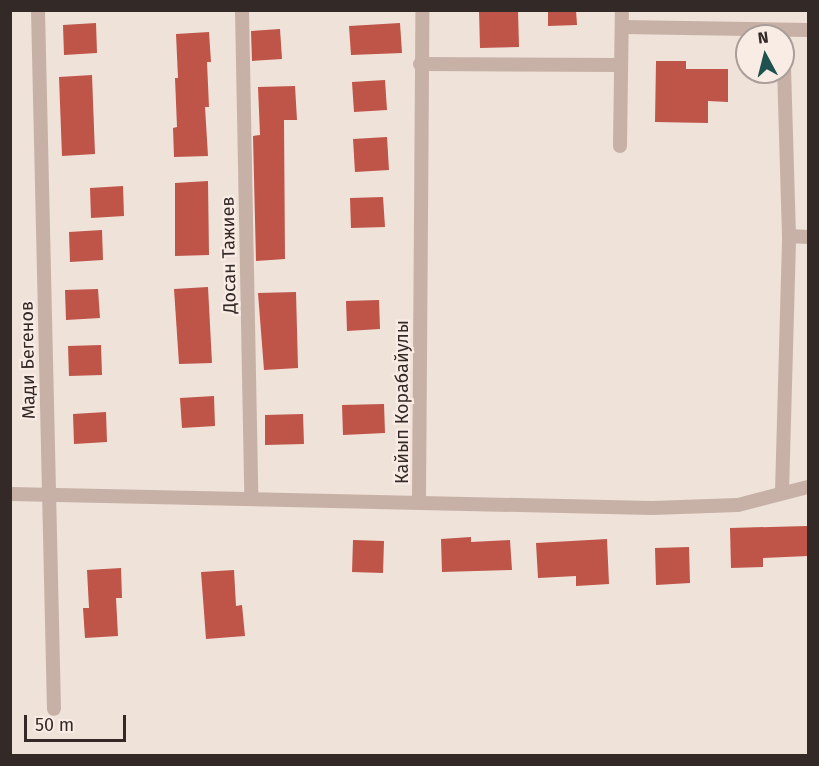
<!DOCTYPE html>
<html>
<head>
<meta charset="utf-8">
<style>
  body { margin:0 }
  #map { position:relative; width:819px; height:766px; overflow:hidden; background:#efe2d9; font-family:"Fira Sans",sans-serif }
  div>[style] { position:absolute }
  .building>* { inset:0; background:#bf5448 }
  .minor>* { height:14px; margin:-7px; padding:0 7px; transform-origin:7px; border-radius:7px; background:#c7b0a6 }
  span { translate:-50% -50%; white-space:nowrap; text-align:center; line-height:1.15; -webkit-text-stroke:4.5px #f8ece5; paint-order:stroke }
  .street-label { font-size:18px; color:#332926 }
  .frame { position:absolute; inset:0; border:12px solid #332926; pointer-events:none }
  .north { position:absolute; left:735px; top:24px; width:60px; height:60px; box-sizing:border-box; background:#f8ece5; border:2px solid #a99e99; border-radius:50%; rotate:353deg; font-size:16px; font-weight:700; line-height:24px; text-align:center; color:#332926 }
  .north::after { content:''; display:block; margin:auto; width:21px; height:27px; background:#1f524e; clip-path:polygon(50% 0,100% 100%,50% 72%,0 100%) }
  .scale { position:absolute; left:24px; top:715px; width:102px; height:27px; box-sizing:border-box; border:3px solid #332926; border-top:0; padding-left:8px; font-size:18px; line-height:21px; white-space:nowrap; color:#332926; -webkit-text-stroke:4px #f8ece5; paint-order:stroke }
</style>
</head>
<body>
<div id="map">
  <div class="building">
    <i style="clip-path:polygon(479px 10px,518px 10px,519px 47px,480px 48px)"></i>
    <i style="clip-path:polygon(548px 10px,576px 10px,577px 25px,548px 26px)"></i>
    <i style="clip-path:polygon(96px 23px,97px 53px,64px 55px,63px 25px)"></i>
    <i style="clip-path:polygon(400px 23px,402px 53px,351px 55px,349px 26px)"></i>
    <i style="clip-path:polygon(280px 29px,282px 59px,252px 61px,251px 31px)"></i>
    <i style="clip-path:polygon(209px 32px,211px 62px,207px 62px,209px 107px,205px 107px,208px 156px,174px 157px,173px 128px,177px 127px,175px 78px,178px 78px,176px 34px)"></i>
    <i style="clip-path:polygon(656px 61px,686px 61px,686px 69px,728px 69px,728px 102px,708px 101px,708px 123px,655px 122px)"></i>
    <i style="clip-path:polygon(92px 75px,95px 154px,62px 156px,59px 77px)"></i>
    <i style="clip-path:polygon(385px 80px,387px 110px,354px 112px,352px 82px)"></i>
    <i style="clip-path:polygon(295px 86px,297px 120px,284px 120px,285px 259px,256px 261px,253px 136px,260px 135px,258px 87px)"></i>
    <i style="clip-path:polygon(387px 137px,389px 170px,355px 172px,353px 139px)"></i>
    <i style="clip-path:polygon(208px 181px,209px 255px,175px 256px,175px 183px)"></i>
    <i style="clip-path:polygon(123px 186px,124px 216px,91px 218px,90px 188px)"></i>
    <i style="clip-path:polygon(383px 197px,385px 227px,351px 228px,350px 198px)"></i>
    <i style="clip-path:polygon(102px 230px,103px 260px,70px 262px,69px 232px)"></i>
    <i style="clip-path:polygon(208px 287px,212px 363px,179px 364px,174px 289px)"></i>
    <i style="clip-path:polygon(98px 289px,100px 318px,66px 320px,65px 290px)"></i>
    <i style="clip-path:polygon(296px 292px,298px 368px,264px 370px,258px 293px)"></i>
    <i style="clip-path:polygon(379px 300px,380px 329px,347px 331px,346px 301px)"></i>
    <i style="clip-path:polygon(101px 345px,102px 375px,69px 376px,68px 346px)"></i>
    <i style="clip-path:polygon(214px 396px,215px 426px,182px 428px,180px 398px)"></i>
    <i style="clip-path:polygon(384px 404px,385px 433px,343px 435px,342px 405px)"></i>
    <i style="clip-path:polygon(106px 412px,107px 442px,74px 444px,73px 414px)"></i>
    <i style="clip-path:polygon(303px 414px,304px 444px,265px 445px,265px 415px)"></i>
    <i style="clip-path:polygon(807px 526px,808px 556px,763px 558px,763px 567px,731px 568px,730px 528px)"></i>
    <i style="clip-path:polygon(471px 537px,471px 542px,510px 540px,512px 570px,442px 572px,441px 539px)"></i>
    <i style="clip-path:polygon(607px 539px,609px 584px,576px 586px,576px 576px,538px 578px,536px 543px)"></i>
    <i style="clip-path:polygon(353px 540px,384px 541px,383px 573px,352px 572px)"></i>
    <i style="clip-path:polygon(689px 547px,690px 583px,656px 585px,655px 548px)"></i>
    <i style="clip-path:polygon(121px 568px,122px 598px,116px 598px,118px 636px,85px 638px,83px 608px,89px 608px,87px 570px)"></i>
    <i style="clip-path:polygon(234px 570px,236px 606px,242px 605px,245px 636px,206px 639px,201px 572px)"></i>
  </div>
  <div class="minor">
    <i style="left:38px;top:10px;width:699px;rotate:88.69deg"></i>
    <i style="left:242px;top:10px;width:488px;rotate:88.9deg"></i>
    <i style="left:622px;top:27px;width:186px;rotate:0.9deg"></i>
    <i style="left:420px;top:64px;width:201px;rotate:0.3deg"></i>
    <i style="left:620px;top:146px;width:136px;rotate:-89.2deg"></i>
    <i style="left:789px;top:236px;width:19px;rotate:3deg"></i>
    <i style="left:782px;top:492px;width:256px;rotate:-88.4deg"></i>
    <i style="left:789px;top:236px;width:206px;rotate:-91.7deg"></i>
    <i style="left:10px;top:494px;width:642px;rotate:1.25deg"></i>
    <i style="left:652px;top:508px;width:86px;rotate:-2deg"></i>
    <i style="left:738px;top:505px;width:72px;rotate:-14.4deg"></i>
    <i style="left:419px;top:501px;width:491px;rotate:-89.6deg"></i>
  </div>
  <div class="street-label">
    <span style="left:229px;top:255px;rotate:-91deg">Досан Тажиев</span>
    <span style="left:28px;top:360px;rotate:-91deg">Мади Бегенов</span>
    <span style="left:402px;top:402px;rotate:-90deg">Кайып Корабайулы</span>
  </div>
  <div class="frame"></div>
  <div class="north">N</div>
  <div class="scale">50 m</div>
</div>
</body>
</html>
